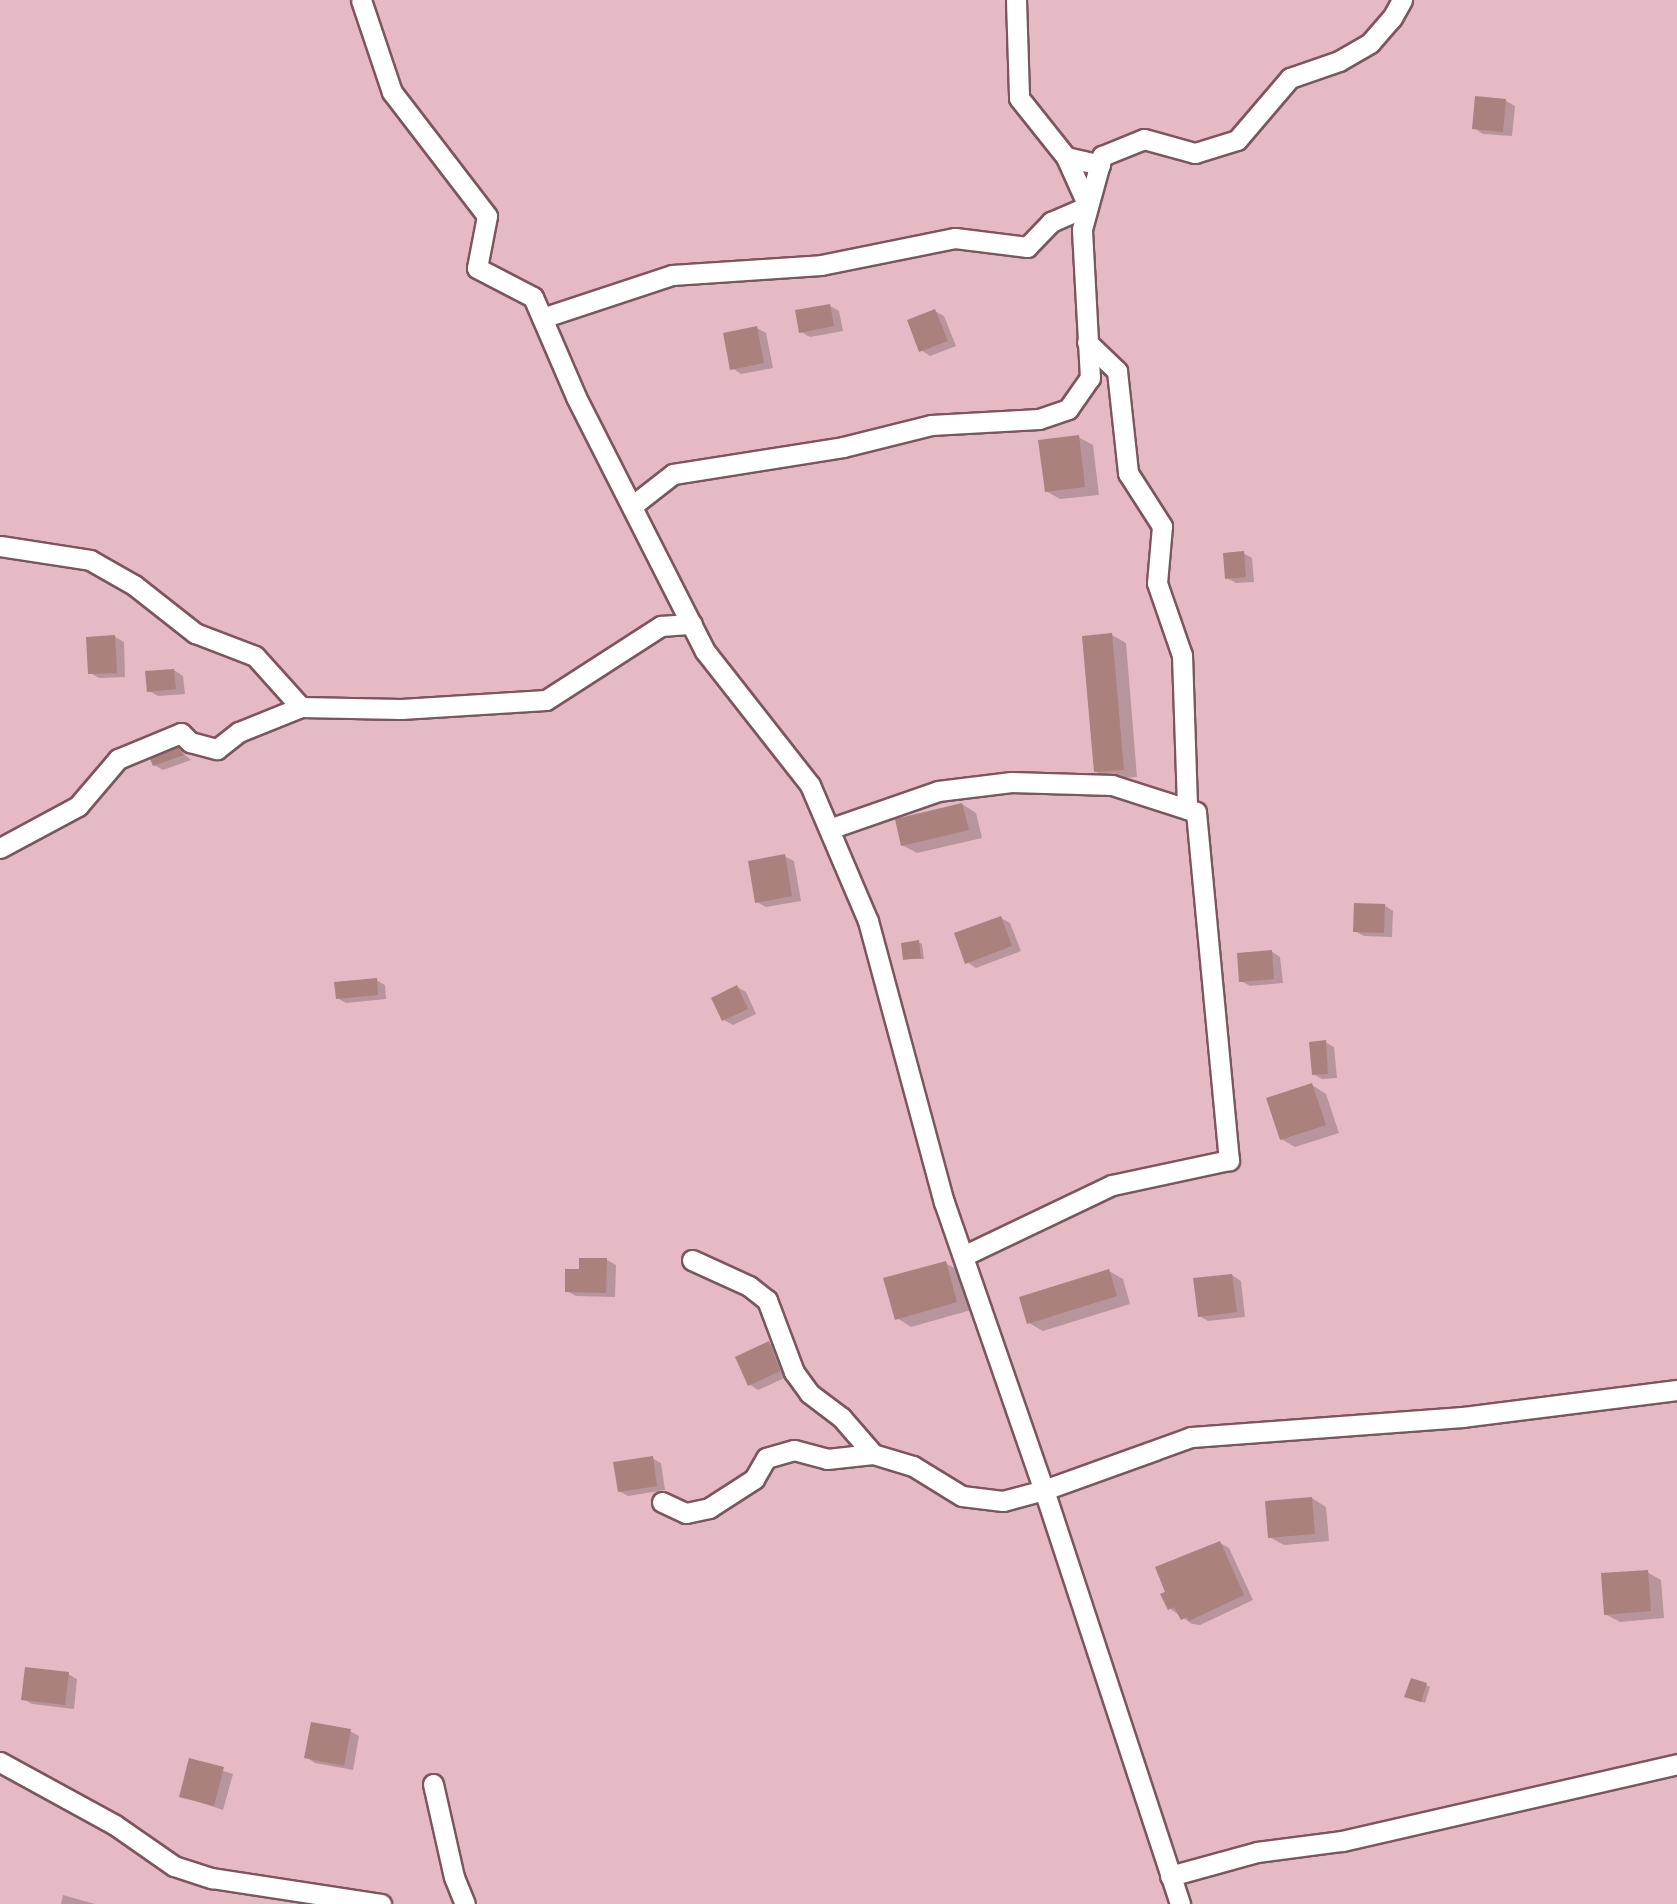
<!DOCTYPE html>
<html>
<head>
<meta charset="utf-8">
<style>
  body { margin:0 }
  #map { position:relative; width:1677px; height:1904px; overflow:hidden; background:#e6bac4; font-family:"Open Sans",sans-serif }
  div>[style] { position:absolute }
  .shadow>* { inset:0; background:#0003 }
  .building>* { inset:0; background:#ab817e }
  .roads { filter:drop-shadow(2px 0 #7c565f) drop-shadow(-2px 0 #7c565f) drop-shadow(0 2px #7c565f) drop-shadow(0 -2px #7c565f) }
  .minor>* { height:19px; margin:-9.5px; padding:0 9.5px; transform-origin:9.5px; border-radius:9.5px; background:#fff }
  span { translate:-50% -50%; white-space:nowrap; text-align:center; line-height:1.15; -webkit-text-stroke:5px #f3c7d1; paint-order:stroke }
</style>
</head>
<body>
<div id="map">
  <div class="shadow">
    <i style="clip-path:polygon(1506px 101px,1515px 106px,1512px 136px,1483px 134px,1474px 128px)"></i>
    <i style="clip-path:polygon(830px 306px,839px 311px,843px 331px,810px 337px,801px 332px)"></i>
    <i style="clip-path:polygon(935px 311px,944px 316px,956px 346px,930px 356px,921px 350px)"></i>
    <i style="clip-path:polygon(757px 328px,766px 333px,773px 368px,741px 374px,732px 368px)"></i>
    <i style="clip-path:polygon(1078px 437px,1093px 445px,1099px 495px,1060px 499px,1046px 491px)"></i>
    <i style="clip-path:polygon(1243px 553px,1252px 558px,1254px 582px,1236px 583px,1227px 578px)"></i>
    <i style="clip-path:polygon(1112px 635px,1126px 643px,1137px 777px,1110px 779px,1095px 771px)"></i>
    <i style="clip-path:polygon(115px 637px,124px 642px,125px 677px,99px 678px,90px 673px)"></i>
    <i style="clip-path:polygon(174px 670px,183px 676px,185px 694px,158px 696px,149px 691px)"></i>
    <i style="clip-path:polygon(178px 749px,191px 760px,163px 770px,154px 765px)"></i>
    <i style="clip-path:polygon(962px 804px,976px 813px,982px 838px,917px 853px,902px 845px)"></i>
    <i style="clip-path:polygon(784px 856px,794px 861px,801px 901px,766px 907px,757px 902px)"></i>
    <i style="clip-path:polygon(1384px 905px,1393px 911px,1392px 937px,1364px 936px,1355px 931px)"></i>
    <i style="clip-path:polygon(1001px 918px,1010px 923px,1021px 951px,976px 968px,967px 962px)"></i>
    <i style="clip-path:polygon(918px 942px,922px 944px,924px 959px,905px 959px)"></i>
    <i style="clip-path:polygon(1271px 951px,1280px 957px,1283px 983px,1250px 986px,1241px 981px)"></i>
    <i style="clip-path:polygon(376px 980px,385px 985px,386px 999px,346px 1003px,337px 998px)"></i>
    <i style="clip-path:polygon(737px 987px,746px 992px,756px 1014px,733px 1025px,724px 1020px)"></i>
    <i style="clip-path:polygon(1325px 1042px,1334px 1047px,1337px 1078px,1322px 1079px,1313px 1074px)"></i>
    <i style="clip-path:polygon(1312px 1085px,1326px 1094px,1339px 1133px,1295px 1147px,1281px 1139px)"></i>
    <i style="clip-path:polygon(607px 1260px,616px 1265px,615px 1297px,576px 1296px,567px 1291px,581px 1271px)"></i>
    <i style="clip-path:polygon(945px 1263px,960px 1271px,971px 1310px,911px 1327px,897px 1318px)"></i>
    <i style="clip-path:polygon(1109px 1271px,1123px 1279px,1130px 1304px,1043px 1331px,1029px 1323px)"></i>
    <i style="clip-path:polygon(1232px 1275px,1241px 1281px,1245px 1317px,1208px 1321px,1199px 1316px)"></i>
    <i style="clip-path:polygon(769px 1343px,778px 1348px,789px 1376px,758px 1390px,749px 1384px)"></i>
    <i style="clip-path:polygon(652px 1458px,661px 1463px,665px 1490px,628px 1496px,619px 1491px)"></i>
    <i style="clip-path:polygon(1312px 1498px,1326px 1507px,1329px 1541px,1284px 1545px,1269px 1537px)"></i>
    <i style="clip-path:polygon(1220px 1543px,1229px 1548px,1253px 1600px,1200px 1625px,1192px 1624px,1169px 1608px)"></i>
    <i style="clip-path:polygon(1647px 1572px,1661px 1580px,1664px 1618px,1620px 1622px,1605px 1614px)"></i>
    <i style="clip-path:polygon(68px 1674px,77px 1679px,74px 1709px,32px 1704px,23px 1699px)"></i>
    <i style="clip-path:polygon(1426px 1685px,1430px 1687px,1425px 1703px,1410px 1698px)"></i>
    <i style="clip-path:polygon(350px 1731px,359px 1736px,353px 1770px,315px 1763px,306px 1757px)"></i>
    <i style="clip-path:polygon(190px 1760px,233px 1774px,223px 1810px,181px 1796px)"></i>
    <i style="clip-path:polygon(63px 1895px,95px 1904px,96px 1904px,61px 1904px)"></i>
  </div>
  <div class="building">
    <i style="clip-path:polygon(1475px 96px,1506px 99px,1503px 132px,1472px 129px)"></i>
    <i style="clip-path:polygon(830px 304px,834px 326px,799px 333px,795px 310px)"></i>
    <i style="clip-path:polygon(935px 309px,948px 341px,919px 352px,907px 320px)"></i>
    <i style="clip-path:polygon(757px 326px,764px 363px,730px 370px,723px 333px)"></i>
    <i style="clip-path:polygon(1079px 435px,1085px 487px,1045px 492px,1038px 440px)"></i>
    <i style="clip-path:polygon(1244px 551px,1246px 577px,1225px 579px,1223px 553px)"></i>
    <i style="clip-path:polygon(1112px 633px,1124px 770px,1094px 772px,1082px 636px)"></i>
    <i style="clip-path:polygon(115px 635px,117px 673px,88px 674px,86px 637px)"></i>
    <i style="clip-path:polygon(174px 669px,176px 689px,147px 692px,145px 671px)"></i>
    <i style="clip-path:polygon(178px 747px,184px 755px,153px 766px,150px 759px)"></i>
    <i style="clip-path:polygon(962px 803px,969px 830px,901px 846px,895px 819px)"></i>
    <i style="clip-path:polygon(785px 854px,792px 896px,755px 903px,748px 861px)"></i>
    <i style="clip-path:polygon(1354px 903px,1385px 904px,1384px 933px,1353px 932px)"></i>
    <i style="clip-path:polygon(1001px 916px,1012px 946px,965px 964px,954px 933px)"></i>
    <i style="clip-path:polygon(919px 940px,921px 958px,903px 960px,901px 943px)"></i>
    <i style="clip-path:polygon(1272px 950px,1274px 979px,1239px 982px,1237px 953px)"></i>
    <i style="clip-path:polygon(377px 978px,378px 995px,336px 999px,334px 982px)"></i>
    <i style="clip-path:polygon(737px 985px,748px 1009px,722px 1021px,711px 998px)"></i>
    <i style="clip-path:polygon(1326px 1040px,1328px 1074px,1312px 1075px,1309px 1042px)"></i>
    <i style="clip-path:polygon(1312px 1083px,1326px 1125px,1280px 1140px,1266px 1098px)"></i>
    <i style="clip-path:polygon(579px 1258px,607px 1258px,606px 1293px,565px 1292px,565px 1269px,579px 1269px)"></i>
    <i style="clip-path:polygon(946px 1261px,957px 1302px,895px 1320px,883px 1278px)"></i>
    <i style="clip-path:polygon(1109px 1269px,1117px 1296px,1027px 1324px,1019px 1297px)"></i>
    <i style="clip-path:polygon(1232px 1274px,1237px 1312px,1198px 1317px,1193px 1278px)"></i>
    <i style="clip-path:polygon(769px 1341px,780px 1371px,748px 1386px,735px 1357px)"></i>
    <i style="clip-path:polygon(653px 1456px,657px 1486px,618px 1492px,613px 1462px)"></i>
    <i style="clip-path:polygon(1312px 1497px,1315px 1534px,1268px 1538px,1265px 1501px)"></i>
    <i style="clip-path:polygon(1220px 1541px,1244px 1595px,1189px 1621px,1187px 1617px,1181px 1620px,1174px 1607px,1168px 1610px,1160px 1594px,1165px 1592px,1155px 1567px)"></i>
    <i style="clip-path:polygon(1648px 1570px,1651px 1611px,1604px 1615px,1601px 1573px)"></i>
    <i style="clip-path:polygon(25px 1667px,69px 1672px,65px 1705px,21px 1700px)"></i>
    <i style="clip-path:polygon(1411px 1678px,1427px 1683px,1421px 1702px,1404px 1697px)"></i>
    <i style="clip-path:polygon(311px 1722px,351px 1729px,344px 1766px,304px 1758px)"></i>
    <i style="clip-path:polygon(189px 1758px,224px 1767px,214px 1806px,179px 1797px)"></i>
  </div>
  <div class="roads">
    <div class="minor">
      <i style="left:361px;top:0;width:97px;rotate:71.4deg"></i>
      <i style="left:392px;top:92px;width:156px;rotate:52.5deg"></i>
      <i style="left:487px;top:216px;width:53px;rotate:100.9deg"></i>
      <i style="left:477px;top:268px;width:63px;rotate:27.4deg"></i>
      <i style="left:533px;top:297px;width:109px;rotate:66.7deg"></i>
      <i style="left:576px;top:397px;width:285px;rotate:63.1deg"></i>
      <i style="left:705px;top:651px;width:170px;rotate:51.9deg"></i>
      <i style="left:810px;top:785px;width:148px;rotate:66.9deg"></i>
      <i style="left:868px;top:921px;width:291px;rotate:74.9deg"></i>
      <i style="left:944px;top:1202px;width:305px;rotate:70.9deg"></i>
      <i style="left:1044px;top:1490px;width:436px;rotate:71.8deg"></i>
      <i style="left:1016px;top:0;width:98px;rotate:88.2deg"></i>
      <i style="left:1019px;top:98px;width:75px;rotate:51.5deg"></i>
      <i style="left:542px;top:318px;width:137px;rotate:-18.3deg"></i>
      <i style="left:672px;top:275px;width:149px;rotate:-3.8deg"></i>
      <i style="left:821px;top:265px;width:137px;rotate:-11.4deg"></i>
      <i style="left:955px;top:238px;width:73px;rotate:7.1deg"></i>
      <i style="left:1027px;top:247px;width:35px;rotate:-46deg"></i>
      <i style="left:1051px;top:222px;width:40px;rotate:-23.4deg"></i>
      <i style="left:1088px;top:206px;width:54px;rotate:-114.2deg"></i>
      <i style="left:1066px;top:157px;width:35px;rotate:13deg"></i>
      <i style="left:1087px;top:342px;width:42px;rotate:44deg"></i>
      <i style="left:1117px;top:371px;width:103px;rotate:83.8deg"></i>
      <i style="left:1128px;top:473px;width:63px;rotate:57.3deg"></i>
      <i style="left:1162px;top:526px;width:57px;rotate:95deg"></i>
      <i style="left:1157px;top:583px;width:76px;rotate:70.9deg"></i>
      <i style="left:1182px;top:655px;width:154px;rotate:88.1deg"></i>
      <i style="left:632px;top:506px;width:52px;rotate:-38deg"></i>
      <i style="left:673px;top:474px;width:172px;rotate:-9deg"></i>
      <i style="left:843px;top:447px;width:91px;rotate:-14deg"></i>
      <i style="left:931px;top:425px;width:108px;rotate:-3.2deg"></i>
      <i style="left:1039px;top:419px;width:31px;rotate:-19deg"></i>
      <i style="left:1068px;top:409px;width:38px;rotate:-55deg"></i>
      <i style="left:1090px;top:378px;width:149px;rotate:-93.1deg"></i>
      <i style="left:1082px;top:229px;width:76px;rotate:-74.7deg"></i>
      <i style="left:1102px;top:156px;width:45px;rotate:-22deg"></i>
      <i style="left:1144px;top:139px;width:53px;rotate:15.4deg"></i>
      <i style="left:1195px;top:153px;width:44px;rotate:-17.2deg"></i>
      <i style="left:1237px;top:140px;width:82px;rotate:-49.5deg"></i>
      <i style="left:1290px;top:78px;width:52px;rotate:-19.1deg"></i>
      <i style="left:1339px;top:61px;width:36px;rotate:-30deg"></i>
      <i style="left:1370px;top:43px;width:33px;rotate:-49deg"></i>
      <i style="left:1392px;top:18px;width:21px;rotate:-61deg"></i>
      <i style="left:0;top:546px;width:91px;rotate:8.8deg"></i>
      <i style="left:90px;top:560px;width:51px;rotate:29.6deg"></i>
      <i style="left:134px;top:585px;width:78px;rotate:38.2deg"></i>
      <i style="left:195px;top:633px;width:64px;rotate:21deg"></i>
      <i style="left:255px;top:656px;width:69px;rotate:48deg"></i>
      <i style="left:301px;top:707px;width:100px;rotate:1.1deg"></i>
      <i style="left:401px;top:709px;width:145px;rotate:-3.6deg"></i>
      <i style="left:546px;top:700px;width:137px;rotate:-32.8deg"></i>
      <i style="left:661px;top:626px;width:31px;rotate:-4deg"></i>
      <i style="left:829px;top:829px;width:115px;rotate:-19.2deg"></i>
      <i style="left:938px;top:791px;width:74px;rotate:-7deg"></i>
      <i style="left:1011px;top:782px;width:101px;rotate:1.7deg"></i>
      <i style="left:1112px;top:785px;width:88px;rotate:17.8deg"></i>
      <i style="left:1196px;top:812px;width:350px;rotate:84.6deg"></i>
      <i style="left:1229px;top:1160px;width:120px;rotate:167.9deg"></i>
      <i style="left:1112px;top:1185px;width:165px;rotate:154.5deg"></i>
      <i style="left:0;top:848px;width:89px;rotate:-28.3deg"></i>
      <i style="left:78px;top:806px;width:62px;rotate:-49.6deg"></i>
      <i style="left:118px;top:759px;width:68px;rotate:-22.4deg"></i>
      <i style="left:181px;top:733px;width:13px;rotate:45deg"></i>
      <i style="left:190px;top:742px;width:28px;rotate:15deg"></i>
      <i style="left:217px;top:749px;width:28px;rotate:-38deg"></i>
      <i style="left:239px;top:732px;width:67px;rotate:-22deg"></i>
      <i style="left:692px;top:1260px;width:63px;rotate:24.5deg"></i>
      <i style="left:749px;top:1286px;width:23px;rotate:38deg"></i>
      <i style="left:767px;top:1300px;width:77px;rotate:69.4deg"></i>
      <i style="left:794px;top:1372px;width:26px;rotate:54deg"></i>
      <i style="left:809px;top:1393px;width:40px;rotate:37deg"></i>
      <i style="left:841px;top:1417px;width:49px;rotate:49.1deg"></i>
      <i style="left:662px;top:1502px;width:26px;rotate:25deg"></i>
      <i style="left:686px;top:1513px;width:24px;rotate:-12deg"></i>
      <i style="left:709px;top:1508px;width:54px;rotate:-32.8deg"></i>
      <i style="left:754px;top:1479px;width:24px;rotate:-60deg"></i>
      <i style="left:766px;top:1458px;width:29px;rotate:-16deg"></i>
      <i style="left:794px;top:1450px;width:34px;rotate:15deg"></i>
      <i style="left:827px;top:1459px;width:46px;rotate:-6.2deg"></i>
      <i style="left:873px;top:1454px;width:42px;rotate:16.7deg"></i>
      <i style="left:913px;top:1466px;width:57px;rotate:31.5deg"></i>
      <i style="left:962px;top:1496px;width:41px;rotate:7deg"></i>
      <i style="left:1003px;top:1501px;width:42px;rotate:-15deg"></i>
      <i style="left:1044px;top:1490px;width:156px;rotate:-19.8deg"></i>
      <i style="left:1191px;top:1437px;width:273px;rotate:-4.2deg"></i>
      <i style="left:1463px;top:1417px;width:216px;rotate:-7.2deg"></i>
      <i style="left:0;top:1762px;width:131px;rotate:28.7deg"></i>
      <i style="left:115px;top:1825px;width:72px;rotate:34.8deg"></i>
      <i style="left:174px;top:1866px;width:40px;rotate:18deg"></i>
      <i style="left:212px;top:1878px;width:171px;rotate:8.7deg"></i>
      <i style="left:433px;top:1784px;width:95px;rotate:77.3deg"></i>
      <i style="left:454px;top:1877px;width:29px;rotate:68deg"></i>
      <i style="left:1170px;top:1876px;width:90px;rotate:-15.4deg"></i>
      <i style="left:1257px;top:1852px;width:86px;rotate:-7.4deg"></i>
      <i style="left:1342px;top:1841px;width:344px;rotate:-12.9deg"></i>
    </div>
  </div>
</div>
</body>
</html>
